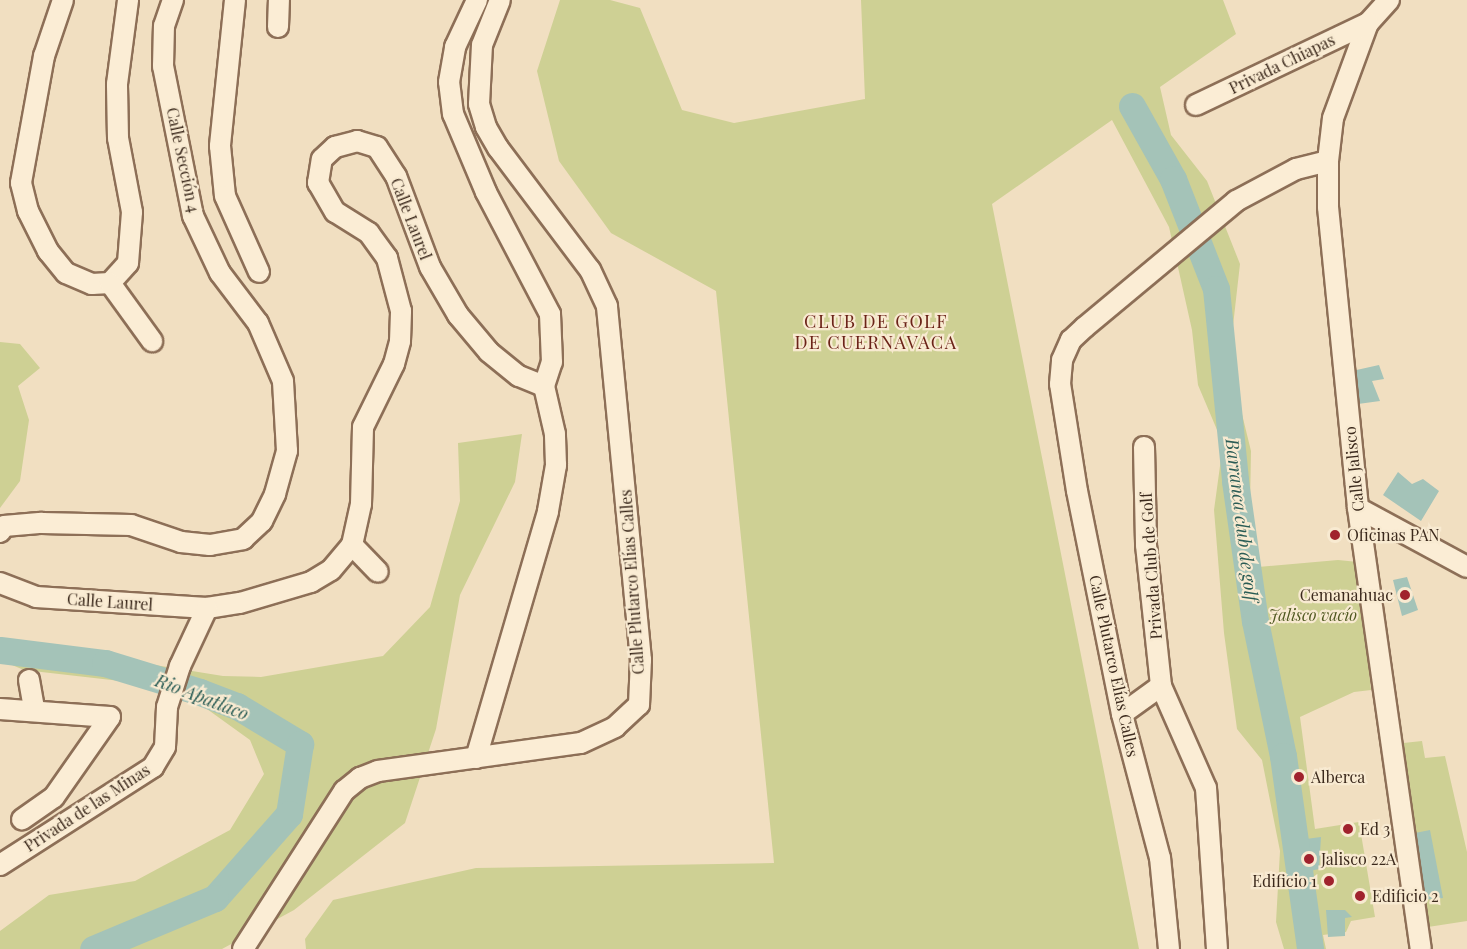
<!DOCTYPE html>
<html>
<head>
<meta charset="utf-8">
<style>
  body { margin:0 }
  #map { position:relative; width:1467px; height:949px; overflow:hidden; background:#f1dfc1; font-family:"Playfair Display",serif }
  div>[style] { position:absolute }
  .green>* { inset:0; background:#ced094 }
  .water>* { inset:0; background:#a4c3b8 }
  .river>* { height:27px; margin:-13.5px; padding:0 13.5px; transform-origin:13.5px; border-radius:13.5px; background:#a4c3b8 }
  .roads { filter:drop-shadow(2px 0 #8d6f57) drop-shadow(-2px 0 #8d6f57) drop-shadow(0 2px #8d6f57) drop-shadow(0 -2px #8d6f57) }
  .minor>* { height:20px; margin:-10px; padding:0 10px; transform-origin:10px; border-radius:10px; background:#fbedd5 }
  .dots>* { width:16px; height:16px; translate:-50% -50%; box-sizing:border-box; border:3px solid #f8ead1; border-radius:50% }
  span { translate:-50% -50%; white-space:nowrap; text-align:center; line-height:1.15; -webkit-text-stroke:4.5px #f8ead1; paint-order:stroke }
  .street-label { font-size:16px; color:#3b291c }
  .poi-label { font-size:16px; color:#3b291c }
  .left { translate:0 -50%; text-align:left }
  .right { translate:-100% -50%; text-align:right }
  .park-label { font-size:16px; color:#505921; font-style:italic }
  .neighbourhood-label { font-size:18px; color:#6b2318; letter-spacing:1.5px }
  .water-label { font-size:18px; color:#2a5c55; font-style:italic }
</style>
</head>
<body>
<div id="map">
  <div class="green">
    <i style="clip-path:polygon(560px 0,610px 0,640px 8px,682px 110px,734px 123px,865px 99px,861px 0,1223px 0,1236px 34px,1160px 87px,1171px 135px,1207px 181px,1240px 264px,1229px 361px,1251px 451px,1249px 561px,1258px 567px,1338px 560px,1358px 562px,1371px 690px,1354px 692px,1300px 717px,1315px 829px,1359px 822px,1375px 917px,1351px 921px,1346px 932px,1323px 935px,1326px 949px,1284px 949px,1276px 922px,1280px 851px,1262px 760px,1237px 729px,1224px 633px,1214px 510px,1223px 444px,1198px 385px,1192px 330px,1169px 227px,1112px 120px,992px 204px,1139px 949px,306px 949px,305px 939px,333px 900px,476px 868px,774px 863px,716px 291px,611px 233px,559px 161px,537px 71px)"></i>
    <i style="clip-path:polygon(0 342px,20px 344px,40px 368px,18px 386px,29px 420px,20px 481px,0 508px)"></i>
    <i style="clip-path:polygon(522px 434px,515px 482px,460px 595px,436px 729px,405px 823px,294px 910px,222px 949px,0 949px,0 931px,49px 895px,135px 881px,230px 830px,264px 774px,250px 740px,200px 704px,164px 686px,24px 670px,0 660px,0 640px,223px 676px,261px 677px,383px 656px,430px 607px,460px 501px,458px 443px)"></i>
    <i style="clip-path:polygon(1422px 741px,1425px 758px,1445px 756px,1467px 852px,1467px 921px,1428px 927px,1394px 744px)"></i>
  </div>
  <div class="water">
    <i style="clip-path:polygon(1379px 365px,1384px 379px,1372px 381px,1380px 401px,1358px 404px,1352px 371px)"></i>
    <i style="clip-path:polygon(1398px 472px,1412px 484px,1423px 479px,1439px 491px,1421px 521px,1383px 495px)"></i>
    <i style="clip-path:polygon(1407px 577px,1418px 610px,1402px 616px,1393px 580px)"></i>
    <i style="clip-path:polygon(1430px 830px,1443px 898px,1423px 900px,1410px 834px)"></i>
    <i style="clip-path:polygon(1321px 837px,1319px 869px,1301px 873px,1298px 840px)"></i>
    <i style="clip-path:polygon(1326px 910px,1345px 910px,1352px 917px,1345px 918px,1345px 936px,1328px 937px)"></i>
  </div>
  <div class="river">
    <i style="left:1132px;top:106px;width:84px;rotate:60.7deg"></i>
    <i style="left:1173px;top:179px;width:118px;rotate:68.6deg"></i>
    <i style="left:1216px;top:289px;width:193px;rotate:84.3deg"></i>
    <i style="left:1235px;top:481px;width:141px;rotate:81.9deg"></i>
    <i style="left:1255px;top:621px;width:138px;rotate:78.3deg"></i>
    <i style="left:1283px;top:756px;width:195px;rotate:82deg"></i>
    <i style="left:0;top:650px;width:106px;rotate:7.1deg"></i>
    <i style="left:105px;top:663px;width:99px;rotate:17deg"></i>
    <i style="left:200px;top:692px;width:40px;rotate:21deg"></i>
    <i style="left:237px;top:706px;width:74px;rotate:31.1deg"></i>
    <i style="left:300px;top:744px;width:71px;rotate:98.9deg"></i>
    <i style="left:289px;top:814px;width:112px;rotate:131.4deg"></i>
    <i style="left:215px;top:898px;width:132px;rotate:157.3deg"></i>
  </div>
  <div class="roads">
    <div class="minor">
      <i style="left:63px;top:0;width:59px;rotate:108.7deg"></i>
      <i style="left:44px;top:56px;width:129px;rotate:100.3deg"></i>
      <i style="left:21px;top:183px;width:29px;rotate:76deg"></i>
      <i style="left:28px;top:211px;width:45px;rotate:63.4deg"></i>
      <i style="left:48px;top:251px;width:28px;rotate:51deg"></i>
      <i style="left:66px;top:273px;width:28px;rotate:23deg"></i>
      <i style="left:92px;top:284px;width:18px;rotate:-3deg"></i>
      <i style="left:110px;top:283px;width:27px;rotate:-48deg"></i>
      <i style="left:128px;top:263px;width:51px;rotate:-85.5deg"></i>
      <i style="left:132px;top:212px;width:75px;rotate:-100.7deg"></i>
      <i style="left:118px;top:138px;width:54px;rotate:-91.1deg"></i>
      <i style="left:117px;top:84px;width:85px;rotate:-82.5deg"></i>
      <i style="left:235px;top:0;width:147px;rotate:95.9deg"></i>
      <i style="left:220px;top:146px;width:50px;rotate:84.3deg"></i>
      <i style="left:225px;top:196px;width:83px;rotate:65.9deg"></i>
      <i style="left:1389px;top:0;width:31px;rotate:132deg"></i>
      <i style="left:1368px;top:23px;width:101px;rotate:110.2deg"></i>
      <i style="left:1333px;top:118px;width:43px;rotate:96.6deg"></i>
      <i style="left:1328px;top:161px;width:46px;rotate:90deg"></i>
      <i style="left:1328px;top:207px;width:302px;rotate:84.3deg"></i>
      <i style="left:1358px;top:508px;width:445px;rotate:81.9deg"></i>
      <i style="left:278px;top:27px;width:27px;rotate:-88deg"></i>
      <i style="left:1196px;top:105px;width:191px;rotate:-25.5deg"></i>
      <i style="left:110px;top:283px;width:72px;rotate:54.1deg"></i>
      <i style="left:1144px;top:447px;width:98px;rotate:88.8deg"></i>
      <i style="left:1146px;top:545px;width:142px;rotate:83.9deg"></i>
      <i style="left:1161px;top:686px;width:111px;rotate:66.2deg"></i>
      <i style="left:1206px;top:788px;width:161px;rotate:86.1deg"></i>
      <i style="left:1358px;top:508px;width:124px;rotate:28.4deg"></i>
      <i style="left:0;top:532px;width:7px;rotate:-56deg"></i>
      <i style="left:4px;top:526px;width:38px;rotate:-5deg"></i>
      <i style="left:42px;top:523px;width:89px;rotate:1.3deg"></i>
      <i style="left:131px;top:525px;width:53px;rotate:18.8deg"></i>
      <i style="left:181px;top:542px;width:29px;rotate:6deg"></i>
      <i style="left:210px;top:545px;width:34px;rotate:-10deg"></i>
      <i style="left:243px;top:539px;width:26px;rotate:-43deg"></i>
      <i style="left:262px;top:521px;width:30px;rotate:-64deg"></i>
      <i style="left:275px;top:494px;width:45px;rotate:-74.4deg"></i>
      <i style="left:287px;top:451px;width:70px;rotate:-93.3deg"></i>
      <i style="left:283px;top:381px;width:63px;rotate:-113.3deg"></i>
      <i style="left:258px;top:323px;width:63px;rotate:-127.2deg"></i>
      <i style="left:220px;top:273px;width:63px;rotate:-115.3deg"></i>
      <i style="left:193px;top:216px;width:153px;rotate:-101.3deg"></i>
      <i style="left:163px;top:66px;width:40px;rotate:-88.6deg"></i>
      <i style="left:164px;top:26px;width:28px;rotate:-71deg"></i>
      <i style="left:352px;top:545px;width:37px;rotate:46deg"></i>
      <i style="left:0;top:583px;width:39px;rotate:21deg"></i>
      <i style="left:36px;top:597px;width:171px;rotate:3.7deg"></i>
      <i style="left:207px;top:608px;width:33px;rotate:-9deg"></i>
      <i style="left:240px;top:603px;width:74px;rotate:-16.5deg"></i>
      <i style="left:311px;top:582px;width:23px;rotate:-31deg"></i>
      <i style="left:331px;top:570px;width:33px;rotate:-50deg"></i>
      <i style="left:352px;top:545px;width:42px;rotate:-77.6deg"></i>
      <i style="left:361px;top:504px;width:77px;rotate:-88.5deg"></i>
      <i style="left:363px;top:427px;width:70px;rotate:-63.8deg"></i>
      <i style="left:394px;top:364px;width:24px;rotate:-75deg"></i>
      <i style="left:400px;top:341px;width:30px;rotate:-88deg"></i>
      <i style="left:401px;top:311px;width:55px;rotate:-104.8deg"></i>
      <i style="left:387px;top:258px;width:31px;rotate:-126deg"></i>
      <i style="left:369px;top:233px;width:40px;rotate:-148deg"></i>
      <i style="left:335px;top:212px;width:34px;rotate:-120deg"></i>
      <i style="left:318px;top:183px;width:24px;rotate:-81deg"></i>
      <i style="left:322px;top:159px;width:18px;rotate:-43deg"></i>
      <i style="left:335px;top:147px;width:23px;rotate:-15deg"></i>
      <i style="left:357px;top:141px;width:21px;rotate:17deg"></i>
      <i style="left:377px;top:147px;width:35px;rotate:57deg"></i>
      <i style="left:396px;top:176px;width:97px;rotate:69.5deg"></i>
      <i style="left:430px;top:267px;width:56px;rotate:59.7deg"></i>
      <i style="left:458px;top:315px;width:48px;rotate:50deg"></i>
      <i style="left:489px;top:352px;width:38px;rotate:39deg"></i>
      <i style="left:519px;top:376px;width:27px;rotate:22deg"></i>
      <i style="left:544px;top:386px;width:25px;rotate:-72deg"></i>
      <i style="left:552px;top:362px;width:48px;rotate:-92.4deg"></i>
      <i style="left:550px;top:314px;width:138px;rotate:-117.7deg"></i>
      <i style="left:486px;top:192px;width:85px;rotate:-112.9deg"></i>
      <i style="left:453px;top:114px;width:32px;rotate:-97deg"></i>
      <i style="left:449px;top:82px;width:36px;rotate:-80deg"></i>
      <i style="left:455px;top:47px;width:52px;rotate:-64.9deg"></i>
      <i style="left:29px;top:680px;width:29px;rotate:80deg"></i>
      <i style="left:0;top:709px;width:110px;rotate:4.2deg"></i>
      <i style="left:110px;top:717px;width:98px;rotate:125deg"></i>
      <i style="left:54px;top:797px;width:39px;rotate:145deg"></i>
      <i style="left:1122px;top:714px;width:48px;rotate:-35.7deg"></i>
      <i style="left:476px;top:758px;width:257px;rotate:-73.7deg"></i>
      <i style="left:548px;top:511px;width:47px;rotate:-80.1deg"></i>
      <i style="left:556px;top:465px;width:31px;rotate:-92deg"></i>
      <i style="left:555px;top:434px;width:49px;rotate:-102.9deg"></i>
      <i style="left:0;top:865px;width:182px;rotate:-32.6deg"></i>
      <i style="left:153px;top:767px;width:23px;rotate:-59deg"></i>
      <i style="left:165px;top:747px;width:40px;rotate:-87.1deg"></i>
      <i style="left:167px;top:707px;width:43px;rotate:-72.4deg"></i>
      <i style="left:180px;top:666px;width:64px;rotate:-65deg"></i>
      <i style="left:243px;top:949px;width:188px;rotate:-57.4deg"></i>
      <i style="left:344px;top:791px;width:21px;rotate:-39deg"></i>
      <i style="left:360px;top:778px;width:19px;rotate:-21deg"></i>
      <i style="left:378px;top:771px;width:205px;rotate:-7.9deg"></i>
      <i style="left:581px;top:743px;width:38px;rotate:-25deg"></i>
      <i style="left:615px;top:727px;width:33px;rotate:-43deg"></i>
      <i style="left:639px;top:705px;width:45px;rotate:-87.5deg"></i>
      <i style="left:641px;top:660px;width:356px;rotate:-95.5deg"></i>
      <i style="left:607px;top:306px;width:40px;rotate:-115deg"></i>
      <i style="left:590px;top:270px;width:153px;rotate:-127deg"></i>
      <i style="left:498px;top:148px;width:24px;rotate:-120deg"></i>
      <i style="left:486px;top:127px;width:24px;rotate:-107deg"></i>
      <i style="left:479px;top:104px;width:59px;rotate:-87.1deg"></i>
      <i style="left:482px;top:45px;width:48px;rotate:-68.2deg"></i>
      <i style="left:1169px;top:949px;width:91px;rotate:-95.6deg"></i>
      <i style="left:1160px;top:858px;width:149px;rotate:-104.8deg"></i>
      <i style="left:1122px;top:714px;width:227px;rotate:-101.4deg"></i>
      <i style="left:1077px;top:491px;width:108px;rotate:-99deg"></i>
      <i style="left:1060px;top:384px;width:24px;rotate:-85deg"></i>
      <i style="left:1062px;top:360px;width:22px;rotate:-66deg"></i>
      <i style="left:1071px;top:340px;width:19px;rotate:-43deg"></i>
      <i style="left:1085px;top:327px;width:197px;rotate:-39.8deg"></i>
      <i style="left:1236px;top:201px;width:68px;rotate:-28.1deg"></i>
      <i style="left:1296px;top:169px;width:33px;rotate:-14deg"></i>
    </div>
  </div>
  <div class="dots">
    <i style="left:1335px;top:535px;background:#a0222d"></i>
    <i style="left:1405px;top:595px;background:#a0222d"></i>
    <i style="left:1299px;top:777px;background:#a0222d"></i>
    <i style="left:1348px;top:829px;background:#a0222d"></i>
    <i style="left:1309px;top:859px;background:#a0222d"></i>
    <i style="left:1329px;top:881px;background:#a0222d"></i>
    <i style="left:1360px;top:896px;background:#a0222d"></i>
  </div>
  <div class="street-label">
    <span style="left:1282px;top:64px;rotate:-26deg">Privada Chiapas</span>
    <span style="left:183px;top:160px;rotate:78deg">Calle Sección 4</span>
    <span style="left:411px;top:219px;rotate:69deg">Calle Laurel</span>
    <span style="left:1354px;top:469px;rotate:-96deg">Calle Jalisco</span>
    <span style="left:1151px;top:566px;rotate:-94deg">Privada Club de Golf</span>
    <span style="left:632px;top:582px;rotate:-94deg">Calle Plutarco Elías Calles</span>
    <span style="left:110px;top:602px;rotate:4deg">Calle Laurel</span>
    <span style="left:1114px;top:666px;rotate:78deg">Calle Plutarco Elías Calles</span>
    <span style="left:87px;top:808px;rotate:-33deg">Privada de las Minas</span>
  </div>
  <div class="poi-label">
    <span class="left" style="left:1347px;top:535px">Oficinas PAN</span>
    <span class="right" style="left:1393px;top:595px">Cemanahuac</span>
    <span class="left" style="left:1311px;top:777px">Alberca</span>
    <span class="left" style="left:1360px;top:829px">Ed 3</span>
    <span class="left" style="left:1321px;top:859px">Jalisco 22A</span>
    <span class="right" style="left:1317px;top:881px">Edificio 1</span>
    <span class="left" style="left:1372px;top:896px">Edificio 2</span>
  </div>
  <div class="park-label">
    <span style="left:1313px;top:615px">Jalisco vacío</span>
  </div>
  <div class="neighbourhood-label">
    <span style="left:876px;top:332px">CLUB DE GOLF<br>DE CUERNAVACA</span>
  </div>
  <div class="water-label">
    <span style="left:1242px;top:520px;rotate:83deg">Barranca club de golf</span>
    <span style="left:202px;top:697px;rotate:21deg">Rio Apatlaco</span>
  </div>
</div>
</body>
</html>
